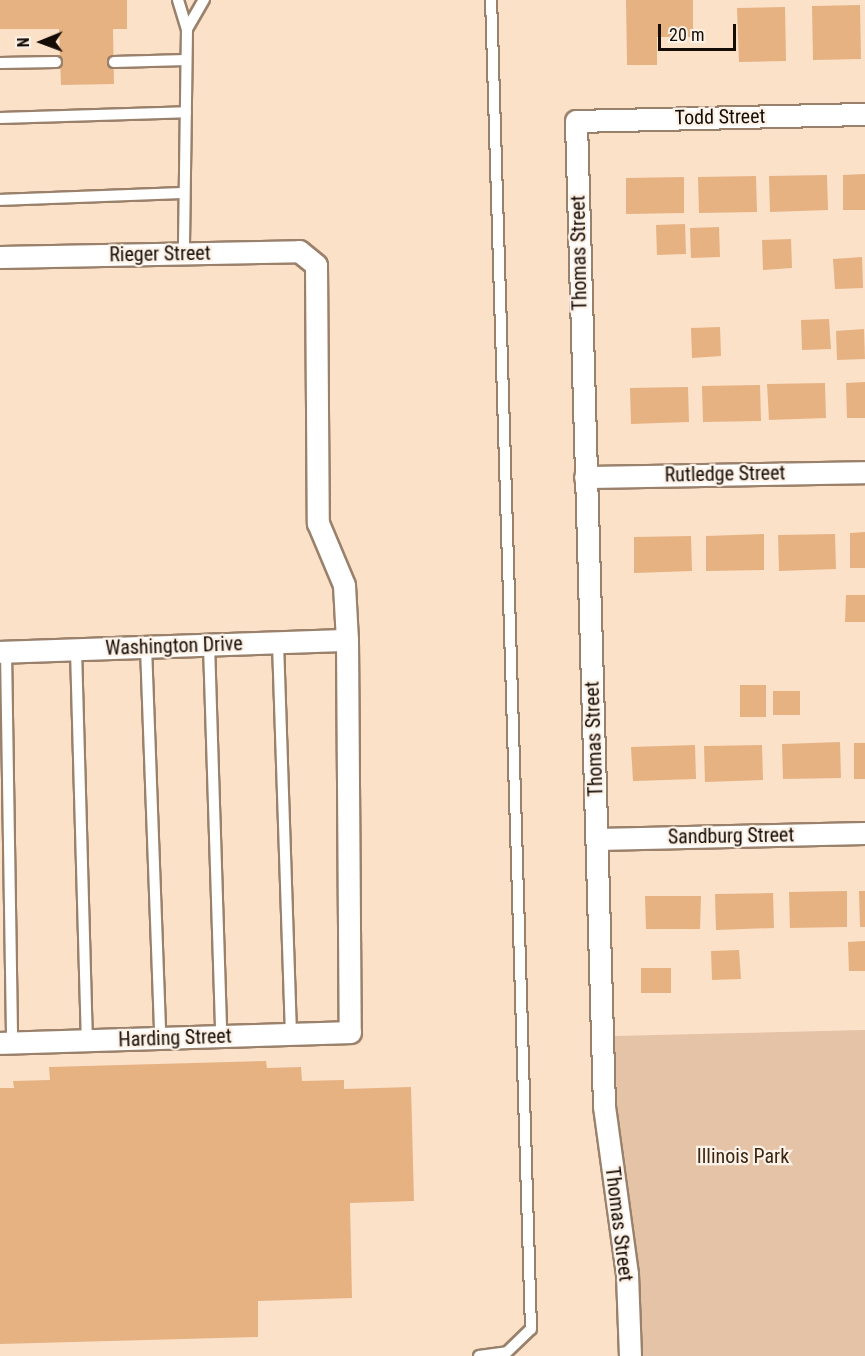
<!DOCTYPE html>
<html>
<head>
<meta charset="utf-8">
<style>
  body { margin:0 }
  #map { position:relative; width:865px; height:1356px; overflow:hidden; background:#fce1c9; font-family:"Roboto Condensed",sans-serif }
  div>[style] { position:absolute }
  .green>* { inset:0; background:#e4c3a6 }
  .building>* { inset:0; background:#e6b282 }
  .roads { filter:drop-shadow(2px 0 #9a816b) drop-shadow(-2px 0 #9a816b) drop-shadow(0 2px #9a816b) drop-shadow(0 -2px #9a816b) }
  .lane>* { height:10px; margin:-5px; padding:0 5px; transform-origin:5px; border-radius:5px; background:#fff }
  .street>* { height:21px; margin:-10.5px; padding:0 10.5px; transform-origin:10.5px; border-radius:10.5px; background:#fff }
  span { translate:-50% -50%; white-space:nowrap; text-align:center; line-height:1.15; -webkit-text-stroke:4.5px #fdf2e8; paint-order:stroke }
  .street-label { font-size:20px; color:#150c05 }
  .park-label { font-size:20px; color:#3b2510 }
  .north { position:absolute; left:12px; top:12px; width:60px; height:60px; -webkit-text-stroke:4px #fdf2e8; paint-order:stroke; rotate:269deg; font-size:16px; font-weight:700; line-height:24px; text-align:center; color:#150c05 }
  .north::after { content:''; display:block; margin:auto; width:21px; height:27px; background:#150c05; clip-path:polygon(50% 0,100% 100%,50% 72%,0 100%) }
  .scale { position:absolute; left:658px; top:24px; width:78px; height:27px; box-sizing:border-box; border:3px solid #150c05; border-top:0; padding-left:8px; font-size:18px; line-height:21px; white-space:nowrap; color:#150c05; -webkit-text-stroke:4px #fdf2e8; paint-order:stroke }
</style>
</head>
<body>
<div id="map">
  <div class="green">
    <i style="clip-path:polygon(865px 1030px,865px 1356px,642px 1356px,638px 1258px,619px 1145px,614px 1036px)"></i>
  </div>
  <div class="building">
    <i style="clip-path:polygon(0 0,127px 0,127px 29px,113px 29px,114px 84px,61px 85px,59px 29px,0 29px)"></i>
    <i style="clip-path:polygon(626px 0,693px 0,693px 37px,657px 37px,657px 65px,627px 65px)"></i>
    <i style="clip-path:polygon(860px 5px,861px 59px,813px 60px,812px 6px)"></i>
    <i style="clip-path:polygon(785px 7px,786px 61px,739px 62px,737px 8px)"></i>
    <i style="clip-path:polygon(865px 174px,865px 210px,843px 210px,843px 175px)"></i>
    <i style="clip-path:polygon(827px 175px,828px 210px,770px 212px,769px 176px)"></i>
    <i style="clip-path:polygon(756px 176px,757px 212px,699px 213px,698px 177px)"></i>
    <i style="clip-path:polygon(684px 177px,684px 213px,626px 214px,626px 178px)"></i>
    <i style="clip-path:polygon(685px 224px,686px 254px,657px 255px,656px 225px)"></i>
    <i style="clip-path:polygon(719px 227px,720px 257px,691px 258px,690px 228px)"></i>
    <i style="clip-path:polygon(791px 239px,792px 268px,763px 270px,762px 240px)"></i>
    <i style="clip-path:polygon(862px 257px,863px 288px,835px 289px,833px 259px)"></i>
    <i style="clip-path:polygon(829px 319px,831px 349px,802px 350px,801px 320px)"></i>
    <i style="clip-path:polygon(720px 327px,721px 356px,692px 358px,691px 328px)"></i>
    <i style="clip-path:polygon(864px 329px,865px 359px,837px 360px,836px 331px)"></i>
    <i style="clip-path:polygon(865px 382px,865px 418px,847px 418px,846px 383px)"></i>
    <i style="clip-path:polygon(825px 383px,826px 418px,769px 420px,767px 384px)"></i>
    <i style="clip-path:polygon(760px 385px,761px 421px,703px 422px,702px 386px)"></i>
    <i style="clip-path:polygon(688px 387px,689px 422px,631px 424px,630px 388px)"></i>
    <i style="clip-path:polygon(865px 532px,865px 568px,850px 568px,850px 533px)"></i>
    <i style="clip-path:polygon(764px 534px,764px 570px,706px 571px,706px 536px)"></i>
    <i style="clip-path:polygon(835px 534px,836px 569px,779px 571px,778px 535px)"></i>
    <i style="clip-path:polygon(691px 536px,692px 571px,634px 573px,634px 537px)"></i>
    <i style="clip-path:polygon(846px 595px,865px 595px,865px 622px,845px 622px)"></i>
    <i style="clip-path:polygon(740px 685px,766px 685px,766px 717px,740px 717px)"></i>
    <i style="clip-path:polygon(773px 691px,800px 691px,800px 715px,773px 715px)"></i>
    <i style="clip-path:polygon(840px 742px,841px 778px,783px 779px,782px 744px)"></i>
    <i style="clip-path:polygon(854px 743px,865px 743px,865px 779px,854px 779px)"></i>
    <i style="clip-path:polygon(695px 745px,696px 779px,633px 781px,631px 747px)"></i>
    <i style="clip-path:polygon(762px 745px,763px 780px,705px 782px,704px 746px)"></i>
    <i style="clip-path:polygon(847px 891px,847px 927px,790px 928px,789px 892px)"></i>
    <i style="clip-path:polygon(859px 891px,865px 891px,865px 927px,860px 927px)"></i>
    <i style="clip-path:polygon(773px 893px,774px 928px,716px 930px,715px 894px)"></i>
    <i style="clip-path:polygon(645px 896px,701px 896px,700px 929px,646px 929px)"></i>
    <i style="clip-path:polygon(865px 941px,865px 971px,849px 971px,848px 942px)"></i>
    <i style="clip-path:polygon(739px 950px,741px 979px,712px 980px,711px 951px)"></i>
    <i style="clip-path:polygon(641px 968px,671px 968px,671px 993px,641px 993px)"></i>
    <i style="clip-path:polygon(266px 1061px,267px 1068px,301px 1067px,302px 1081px,344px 1080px,344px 1089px,411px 1087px,414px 1201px,350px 1203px,352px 1298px,258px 1301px,258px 1337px,0 1344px,0 1088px,14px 1088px,13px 1081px,50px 1080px,49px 1067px)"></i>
  </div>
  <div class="roads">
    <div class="lane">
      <i style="left:178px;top:0;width:30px;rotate:73deg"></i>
      <i style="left:187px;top:29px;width:224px;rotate:90.8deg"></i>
      <i style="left:187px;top:29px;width:34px;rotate:-60deg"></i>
      <i style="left:114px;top:62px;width:72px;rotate:-1.6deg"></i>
      <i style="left:0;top:63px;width:56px;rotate:-1deg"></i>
      <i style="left:0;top:118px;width:186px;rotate:-1.8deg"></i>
      <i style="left:0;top:200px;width:184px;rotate:-2.2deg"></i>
      <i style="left:278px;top:643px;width:391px;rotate:88.1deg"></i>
      <i style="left:209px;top:645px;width:391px;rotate:88.2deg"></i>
      <i style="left:146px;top:647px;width:391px;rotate:87.9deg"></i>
      <i style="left:76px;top:650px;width:390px;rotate:88.4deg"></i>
      <i style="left:6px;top:652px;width:391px;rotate:89.1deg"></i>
      <i style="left:479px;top:1356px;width:28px;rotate:-8deg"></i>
      <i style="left:507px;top:1352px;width:33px;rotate:-44deg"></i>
      <i style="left:531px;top:1329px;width:1330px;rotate:-91.72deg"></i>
    </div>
    <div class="street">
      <i style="left:0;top:257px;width:299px;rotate:-1.1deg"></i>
      <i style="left:299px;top:251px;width:22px;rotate:39deg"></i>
      <i style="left:316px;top:265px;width:258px;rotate:89.6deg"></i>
      <i style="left:318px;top:523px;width:67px;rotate:67.2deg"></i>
      <i style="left:344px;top:585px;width:55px;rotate:86.9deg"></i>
      <i style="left:347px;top:640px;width:392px;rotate:89.6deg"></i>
      <i style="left:350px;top:1032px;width:350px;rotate:178.2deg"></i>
      <i style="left:585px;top:477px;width:280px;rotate:-1deg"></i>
      <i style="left:0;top:652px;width:347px;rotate:-2deg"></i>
      <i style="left:597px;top:839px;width:268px;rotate:-1.3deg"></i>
      <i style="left:630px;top:1356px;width:82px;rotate:-92.1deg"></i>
      <i style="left:627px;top:1274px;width:170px;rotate:-97.8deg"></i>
      <i style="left:604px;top:1106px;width:985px;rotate:-91.63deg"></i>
      <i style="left:576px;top:121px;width:289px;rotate:-1.4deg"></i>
    </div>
  </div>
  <div class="street-label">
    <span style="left:720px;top:117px;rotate:-1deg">Todd Street</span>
    <span style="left:579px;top:253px;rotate:-91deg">Thomas Street</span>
    <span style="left:160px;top:254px;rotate:-1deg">Rieger Street</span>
    <span style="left:725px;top:474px;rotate:-1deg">Rutledge Street</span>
    <span style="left:174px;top:646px;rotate:-2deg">Washington Drive</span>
    <span style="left:594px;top:739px;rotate:-92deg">Thomas Street</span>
    <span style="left:731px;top:836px;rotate:-1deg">Sandburg Street</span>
    <span style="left:175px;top:1038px;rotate:-2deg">Harding Street</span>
    <span style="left:619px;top:1224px;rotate:83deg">Thomas Street</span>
  </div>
  <div class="park-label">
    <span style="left:743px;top:1156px">Illinois Park</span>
  </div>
  <div class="north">N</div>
  <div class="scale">20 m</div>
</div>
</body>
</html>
